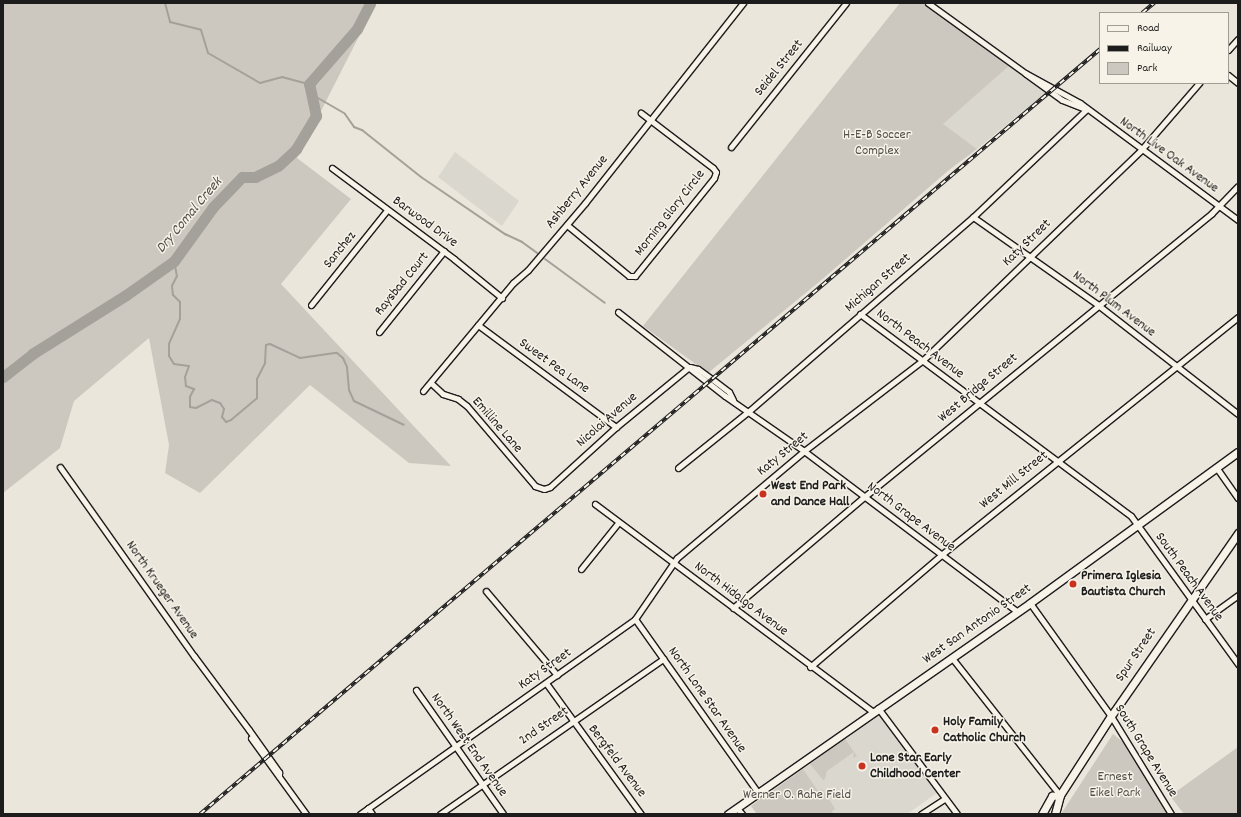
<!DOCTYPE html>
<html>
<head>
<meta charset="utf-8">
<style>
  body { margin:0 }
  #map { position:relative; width:1241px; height:817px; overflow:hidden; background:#eae6dc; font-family:Dekko,sans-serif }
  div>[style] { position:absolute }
  .built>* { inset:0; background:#dad7ce }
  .green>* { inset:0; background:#ccc8c0 }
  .stream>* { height:2px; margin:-1px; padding:0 1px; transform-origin:1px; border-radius:1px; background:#a3a19a }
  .river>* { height:11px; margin:-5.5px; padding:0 5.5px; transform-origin:5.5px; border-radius:5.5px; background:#a3a19a }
  .roads { filter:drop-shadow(1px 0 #1c1c1c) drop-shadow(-1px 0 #1c1c1c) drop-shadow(0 1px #1c1c1c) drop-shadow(0 -1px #1c1c1c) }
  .street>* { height:5px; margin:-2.5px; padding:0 2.5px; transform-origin:2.5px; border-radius:2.5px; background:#f7f3e8 }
  .secondary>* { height:7px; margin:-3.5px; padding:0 3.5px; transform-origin:3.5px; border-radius:3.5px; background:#f7f3e8 }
  .rail>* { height:3.5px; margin-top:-1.75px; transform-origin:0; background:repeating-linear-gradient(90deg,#f7f3e8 0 6px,#1c1c1c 0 12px); box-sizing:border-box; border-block:1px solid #1c1c1c }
  .dots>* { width:11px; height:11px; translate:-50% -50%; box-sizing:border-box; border:2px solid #f7f3e8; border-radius:50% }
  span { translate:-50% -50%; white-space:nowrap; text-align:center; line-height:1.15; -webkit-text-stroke:3px #f7f3e8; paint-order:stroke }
  .street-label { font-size:14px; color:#1c1c1c }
  .park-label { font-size:14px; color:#51504d }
  .poi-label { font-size:14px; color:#1c1c1c; font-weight:700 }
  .left { translate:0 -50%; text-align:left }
  .water-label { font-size:15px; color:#52514e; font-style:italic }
  .frame { position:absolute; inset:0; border:4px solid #1c1c1c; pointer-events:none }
  .legend { position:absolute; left:1099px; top:12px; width:130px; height:72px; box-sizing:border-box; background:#f7f3e8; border:1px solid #9f9d96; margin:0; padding:5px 7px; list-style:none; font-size:12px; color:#1c1c1c }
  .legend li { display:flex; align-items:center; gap:8px; height:20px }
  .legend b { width:20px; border:1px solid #9f9d96 }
</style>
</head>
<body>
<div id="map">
  <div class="built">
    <i style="clip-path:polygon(1009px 66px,1045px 93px,977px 149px,942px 124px)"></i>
    <i style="clip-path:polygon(455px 152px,519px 201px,502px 226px,438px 177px)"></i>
    <i style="clip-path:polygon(881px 714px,937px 793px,907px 814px,757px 814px,751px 806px)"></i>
  </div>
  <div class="green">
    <i style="clip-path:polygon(3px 3px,376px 3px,297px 158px,351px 199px,281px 284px,451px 466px,409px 463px,310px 385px,200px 493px,165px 473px,169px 445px,149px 338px,74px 401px,60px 448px,3px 493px)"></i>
    <i style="clip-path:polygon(900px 3px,927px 3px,1009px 66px,943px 124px,977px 149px,949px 170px,819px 282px,708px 373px,643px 326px)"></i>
    <i style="clip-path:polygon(1113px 734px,1124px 743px,1168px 814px,1061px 814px)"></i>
    <i style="clip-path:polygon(845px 739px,857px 756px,853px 758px,854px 752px,827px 771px,825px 779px,823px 780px,810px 764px)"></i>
    <i style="clip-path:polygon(1238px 747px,1238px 814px,1184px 814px,1170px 796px)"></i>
    <i style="clip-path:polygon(803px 769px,818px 791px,822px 789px,828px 797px,835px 809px,832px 811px,833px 814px,757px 814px,751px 806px)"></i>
  </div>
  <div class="stream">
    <i style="left:165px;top:3px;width:20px;rotate:75deg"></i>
    <i style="left:170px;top:22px;width:32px;rotate:14deg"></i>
    <i style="left:201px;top:30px;width:24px;rotate:73deg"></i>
    <i style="left:208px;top:53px;width:60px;rotate:30deg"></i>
    <i style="left:260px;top:83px;width:23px;rotate:-15deg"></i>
    <i style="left:282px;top:77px;width:28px;rotate:15deg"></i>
    <i style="left:311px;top:94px;width:39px;rotate:30deg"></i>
    <i style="left:345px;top:114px;width:16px;rotate:55deg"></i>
    <i style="left:354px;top:127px;width:9px;rotate:21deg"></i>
    <i style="left:362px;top:130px;width:75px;rotate:38.5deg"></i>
    <i style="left:421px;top:177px;width:102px;rotate:34.2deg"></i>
    <i style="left:505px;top:234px;width:19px;rotate:25deg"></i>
    <i style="left:522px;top:242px;width:19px;rotate:36deg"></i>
    <i style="left:545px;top:259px;width:74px;rotate:36.3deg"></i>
    <i style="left:174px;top:261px;width:15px;rotate:79deg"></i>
    <i style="left:177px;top:276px;width:11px;rotate:117deg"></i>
    <i style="left:172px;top:286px;width:9px;rotate:84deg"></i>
    <i style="left:173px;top:295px;width:10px;rotate:45deg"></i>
    <i style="left:180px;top:302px;width:17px;rotate:90deg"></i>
    <i style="left:180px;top:319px;width:27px;rotate:114deg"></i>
    <i style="left:169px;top:344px;width:12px;rotate:90deg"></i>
    <i style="left:169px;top:356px;width:9px;rotate:58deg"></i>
    <i style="left:174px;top:364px;width:15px;rotate:8deg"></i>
    <i style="left:189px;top:366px;width:12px;rotate:110deg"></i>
    <i style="left:185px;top:377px;width:9px;rotate:84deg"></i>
    <i style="left:186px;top:386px;width:9px;rotate:21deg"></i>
    <i style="left:194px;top:389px;width:9px;rotate:117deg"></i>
    <i style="left:190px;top:397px;width:10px;rotate:90deg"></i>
    <i style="left:190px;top:407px;width:6px;rotate:9deg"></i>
    <i style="left:196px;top:408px;width:18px;rotate:-27deg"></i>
    <i style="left:212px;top:400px;width:9px;rotate:21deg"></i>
    <i style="left:220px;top:403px;width:7px;rotate:56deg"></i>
    <i style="left:224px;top:409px;width:8px;rotate:104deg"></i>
    <i style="left:222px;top:417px;width:6px;rotate:51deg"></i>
    <i style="left:226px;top:422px;width:5px;rotate:-22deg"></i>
    <i style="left:231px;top:420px;width:34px;rotate:-40deg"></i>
    <i style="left:257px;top:398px;width:19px;rotate:-90deg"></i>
    <i style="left:257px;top:379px;width:18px;rotate:-63deg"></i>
    <i style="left:265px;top:363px;width:18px;rotate:-87deg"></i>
    <i style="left:266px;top:345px;width:4px;rotate:-14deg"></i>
    <i style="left:270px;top:344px;width:33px;rotate:25deg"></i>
    <i style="left:300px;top:358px;width:37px;rotate:-8deg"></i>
    <i style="left:337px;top:353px;width:8px;rotate:40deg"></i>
    <i style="left:343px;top:358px;width:10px;rotate:66deg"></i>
    <i style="left:347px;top:367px;width:23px;rotate:85deg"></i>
    <i style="left:349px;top:390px;width:12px;rotate:66deg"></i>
    <i style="left:354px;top:401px;width:55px;rotate:25.6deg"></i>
  </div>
  <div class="river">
    <i style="left:3px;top:377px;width:37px;rotate:-38deg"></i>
    <i style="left:32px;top:354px;width:111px;rotate:-32.1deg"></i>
    <i style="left:126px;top:295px;width:59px;rotate:-35.3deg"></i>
    <i style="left:174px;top:261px;width:67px;rotate:-54.2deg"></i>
    <i style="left:213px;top:207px;width:42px;rotate:-46deg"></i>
    <i style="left:242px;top:177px;width:13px"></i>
    <i style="left:255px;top:177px;width:25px;rotate:-26deg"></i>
    <i style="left:278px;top:166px;width:25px;rotate:-43deg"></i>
    <i style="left:296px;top:149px;width:39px;rotate:-59deg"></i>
    <i style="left:316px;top:116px;width:33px;rotate:-102deg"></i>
    <i style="left:309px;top:84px;width:73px;rotate:-48.9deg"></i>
    <i style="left:357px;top:29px;width:29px;rotate:-63deg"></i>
  </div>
  <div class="roads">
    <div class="street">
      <i style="left:928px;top:3px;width:120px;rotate:35.8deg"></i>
      <i style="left:1025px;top:73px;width:63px;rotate:28.6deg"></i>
      <i style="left:1080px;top:103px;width:197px;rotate:36.5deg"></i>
      <i style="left:1228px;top:50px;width:15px;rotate:-48deg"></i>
      <i style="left:1026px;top:74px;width:44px;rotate:35.8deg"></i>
      <i style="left:1062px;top:100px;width:26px;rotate:21deg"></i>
      <i style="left:1228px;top:75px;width:13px;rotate:39deg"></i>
      <i style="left:731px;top:147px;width:184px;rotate:-51.4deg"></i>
      <i style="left:332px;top:168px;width:152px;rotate:36.7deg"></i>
      <i style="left:454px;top:259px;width:62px;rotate:39.1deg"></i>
      <i style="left:973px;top:217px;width:153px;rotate:35.1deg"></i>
      <i style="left:1098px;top:305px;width:177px;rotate:37.9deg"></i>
      <i style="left:567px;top:225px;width:80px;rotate:39.4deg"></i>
      <i style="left:629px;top:276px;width:6px"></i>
      <i style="left:635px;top:276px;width:126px;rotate:-51.1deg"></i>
      <i style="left:714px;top:178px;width:6px;rotate:-72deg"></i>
      <i style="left:716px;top:172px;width:5px;rotate:-127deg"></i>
      <i style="left:713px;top:168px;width:91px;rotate:-142.6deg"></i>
      <i style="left:311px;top:305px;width:122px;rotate:-51.3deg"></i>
      <i style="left:618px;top:312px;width:136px;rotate:38.1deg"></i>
      <i style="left:725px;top:396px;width:96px;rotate:34.8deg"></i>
      <i style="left:804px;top:451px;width:266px;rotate:37deg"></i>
      <i style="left:860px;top:314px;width:338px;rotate:36.7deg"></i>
      <i style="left:1131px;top:516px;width:183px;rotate:54.1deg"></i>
      <i style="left:478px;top:325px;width:172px;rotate:36.5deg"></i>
      <i style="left:379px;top:332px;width:104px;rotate:-51.3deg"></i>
      <i style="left:690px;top:367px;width:8px;rotate:14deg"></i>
      <i style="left:698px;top:369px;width:17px;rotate:36deg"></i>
      <i style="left:712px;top:379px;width:21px;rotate:37deg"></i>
      <i style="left:729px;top:392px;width:9px;rotate:63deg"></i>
      <i style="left:431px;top:383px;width:16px;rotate:43deg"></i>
      <i style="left:443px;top:394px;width:16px;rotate:18deg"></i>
      <i style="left:458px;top:399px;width:11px;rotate:38deg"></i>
      <i style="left:467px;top:406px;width:105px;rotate:49.6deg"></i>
      <i style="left:535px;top:486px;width:9px;rotate:18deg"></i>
      <i style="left:544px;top:489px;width:6px;rotate:-18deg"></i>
      <i style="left:550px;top:487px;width:89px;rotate:-42.3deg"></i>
      <i style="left:616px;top:427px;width:94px;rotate:-39.4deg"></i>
      <i style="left:423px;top:391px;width:141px;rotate:-50.2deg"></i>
      <i style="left:513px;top:283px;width:20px;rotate:-41deg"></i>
      <i style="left:528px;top:270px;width:88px;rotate:-49.6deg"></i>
      <i style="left:585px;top:203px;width:255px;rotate:-51.7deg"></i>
      <i style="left:60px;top:467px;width:232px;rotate:54.7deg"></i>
      <i style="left:194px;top:656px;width:92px;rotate:53.4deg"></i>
      <i style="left:249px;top:730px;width:52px;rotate:54.5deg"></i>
      <i style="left:279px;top:772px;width:4px;rotate:90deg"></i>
      <i style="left:1216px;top:467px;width:38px;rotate:55deg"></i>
      <i style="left:678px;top:468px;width:91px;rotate:-38.8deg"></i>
      <i style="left:749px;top:411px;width:296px;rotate:-40.9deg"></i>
      <i style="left:973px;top:217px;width:157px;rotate:-43.5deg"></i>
      <i style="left:595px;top:504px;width:347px;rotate:36.8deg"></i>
      <i style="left:581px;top:569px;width:59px;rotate:-51.2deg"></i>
      <i style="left:486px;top:591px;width:110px;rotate:49.8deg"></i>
      <i style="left:1030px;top:603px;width:139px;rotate:54.4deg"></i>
      <i style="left:1111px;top:716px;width:115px;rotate:58.5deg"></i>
      <i style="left:733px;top:608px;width:172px;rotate:-40.3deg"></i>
      <i style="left:864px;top:497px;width:449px;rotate:-39.2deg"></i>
      <i style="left:1212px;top:213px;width:37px;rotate:-46deg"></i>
      <i style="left:635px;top:619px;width:213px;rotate:54.7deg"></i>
      <i style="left:1205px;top:619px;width:41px;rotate:-36deg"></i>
      <i style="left:952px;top:658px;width:174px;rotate:51.8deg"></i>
      <i style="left:810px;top:667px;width:172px;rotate:-40.5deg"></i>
      <i style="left:941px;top:555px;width:381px;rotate:-38.7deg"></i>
      <i style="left:546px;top:683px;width:162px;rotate:54.1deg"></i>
      <i style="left:416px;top:690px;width:151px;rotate:54.9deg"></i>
      <i style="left:878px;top:708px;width:132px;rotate:53.3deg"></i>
      <i style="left:251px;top:738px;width:94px;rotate:54.1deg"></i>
      <i style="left:368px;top:808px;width:7px;rotate:56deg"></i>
      <i style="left:737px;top:808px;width:8px;rotate:50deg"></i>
      <i style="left:360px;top:814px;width:337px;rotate:-35.3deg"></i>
      <i style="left:635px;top:619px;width:74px;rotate:-55.5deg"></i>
      <i style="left:677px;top:558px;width:166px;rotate:-40.1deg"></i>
      <i style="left:804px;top:451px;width:150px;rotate:-37.4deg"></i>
      <i style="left:923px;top:360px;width:303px;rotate:-43.9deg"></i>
      <i style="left:1141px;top:150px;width:89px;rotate:-49.1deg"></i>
      <i style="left:440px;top:814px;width:272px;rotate:-34.8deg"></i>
      <i style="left:921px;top:814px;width:27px;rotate:-33deg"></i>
    </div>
    <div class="secondary">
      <i style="left:728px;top:814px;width:368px;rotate:-34.9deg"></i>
      <i style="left:1030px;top:603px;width:257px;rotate:-36deg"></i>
      <i style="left:1042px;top:814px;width:21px;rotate:-61deg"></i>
      <i style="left:1052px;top:796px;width:8px;rotate:-7deg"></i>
      <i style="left:1055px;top:814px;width:20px;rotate:-75deg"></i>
      <i style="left:1060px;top:795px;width:94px;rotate:-57.2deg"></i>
      <i style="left:1111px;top:716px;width:223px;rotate:-55.2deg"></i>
    </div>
  </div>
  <div class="rail">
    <i style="left:1142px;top:13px;width:16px;rotate:-40deg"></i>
    <i style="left:200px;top:814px;width:1181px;rotate:-40.36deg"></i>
  </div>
  <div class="dots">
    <i style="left:763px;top:494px;background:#c8321e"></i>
    <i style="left:1073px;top:584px;background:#c8321e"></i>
    <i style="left:935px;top:730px;background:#c8321e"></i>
    <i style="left:862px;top:766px;background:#c8321e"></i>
  </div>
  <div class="street-label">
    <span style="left:779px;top:68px;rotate:-51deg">Seidel Street</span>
    <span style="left:1169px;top:155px;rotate:36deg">North Live Oak Avenue</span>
    <span style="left:577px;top:192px;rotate:-51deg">Ashberry Avenue</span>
    <span style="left:670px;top:213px;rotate:-52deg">Morning Glory Circle</span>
    <span style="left:425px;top:222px;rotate:36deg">Barwood Drive</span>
    <span style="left:1027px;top:243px;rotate:-44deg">Katy Street</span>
    <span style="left:340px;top:250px;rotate:-51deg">Sanchez</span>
    <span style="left:878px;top:283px;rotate:-41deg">Michigan Street</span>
    <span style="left:402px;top:284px;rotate:-51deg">Raysbad Court</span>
    <span style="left:1114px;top:304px;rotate:37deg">North Plum Avenue</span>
    <span style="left:920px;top:344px;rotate:37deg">North Peach Avenue</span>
    <span style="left:554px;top:366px;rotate:36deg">Sweet Pea Lane</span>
    <span style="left:978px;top:388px;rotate:-40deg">West Bridge Street</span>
    <span style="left:607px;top:420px;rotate:-41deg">Nicolai Avenue</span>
    <span style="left:497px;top:425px;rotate:49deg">Emilline Lane</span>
    <span style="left:783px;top:454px;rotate:-39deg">Katy Street</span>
    <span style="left:1014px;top:480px;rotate:-39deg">West Mill Street</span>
    <span style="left:911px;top:517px;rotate:37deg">North Grape Avenue</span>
    <span style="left:1189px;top:577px;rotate:54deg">South Peach Avenue</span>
    <span style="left:162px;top:590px;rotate:55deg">North Krueger Avenue</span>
    <span style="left:741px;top:599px;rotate:37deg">North Hidalgo Avenue</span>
    <span style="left:977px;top:624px;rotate:-35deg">West San Antonio Street</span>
    <span style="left:1136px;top:655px;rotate:-56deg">Spur Street</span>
    <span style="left:545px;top:669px;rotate:-35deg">Katy Street</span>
    <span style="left:707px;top:700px;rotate:55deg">North Lone Star Avenue</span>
    <span style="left:544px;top:726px;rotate:-35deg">2nd Street</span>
    <span style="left:469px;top:745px;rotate:55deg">North West End Avenue</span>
    <span style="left:1146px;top:751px;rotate:58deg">South Grape Avenue</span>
    <span style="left:617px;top:761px;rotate:53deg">Bergfeld Avenue</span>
  </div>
  <div class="park-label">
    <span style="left:877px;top:143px">H-E-B Soccer<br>Complex</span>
    <span style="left:1115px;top:785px">Ernest<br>Eikel Park</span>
    <span style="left:797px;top:795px">Werner O. Rahe Field</span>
  </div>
  <div class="poi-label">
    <span class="left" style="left:771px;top:494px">West End Park<br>and Dance Hall</span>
    <span class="left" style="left:1081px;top:584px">Primera Iglesia<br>Bautista Church</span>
    <span class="left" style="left:943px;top:730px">Holy Family<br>Catholic Church</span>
    <span class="left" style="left:870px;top:766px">Lone Star Early<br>Childhood Center</span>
  </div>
  <div class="water-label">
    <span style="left:190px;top:216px;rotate:-50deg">Dry Comal Creek</span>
  </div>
  <div class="frame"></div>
  <ul class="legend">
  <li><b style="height:5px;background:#f7f3e8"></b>Road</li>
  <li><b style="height:5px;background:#1c1c1c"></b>Railway</li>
  <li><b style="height:11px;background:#ccc8c0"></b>Park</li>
  </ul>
</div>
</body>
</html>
